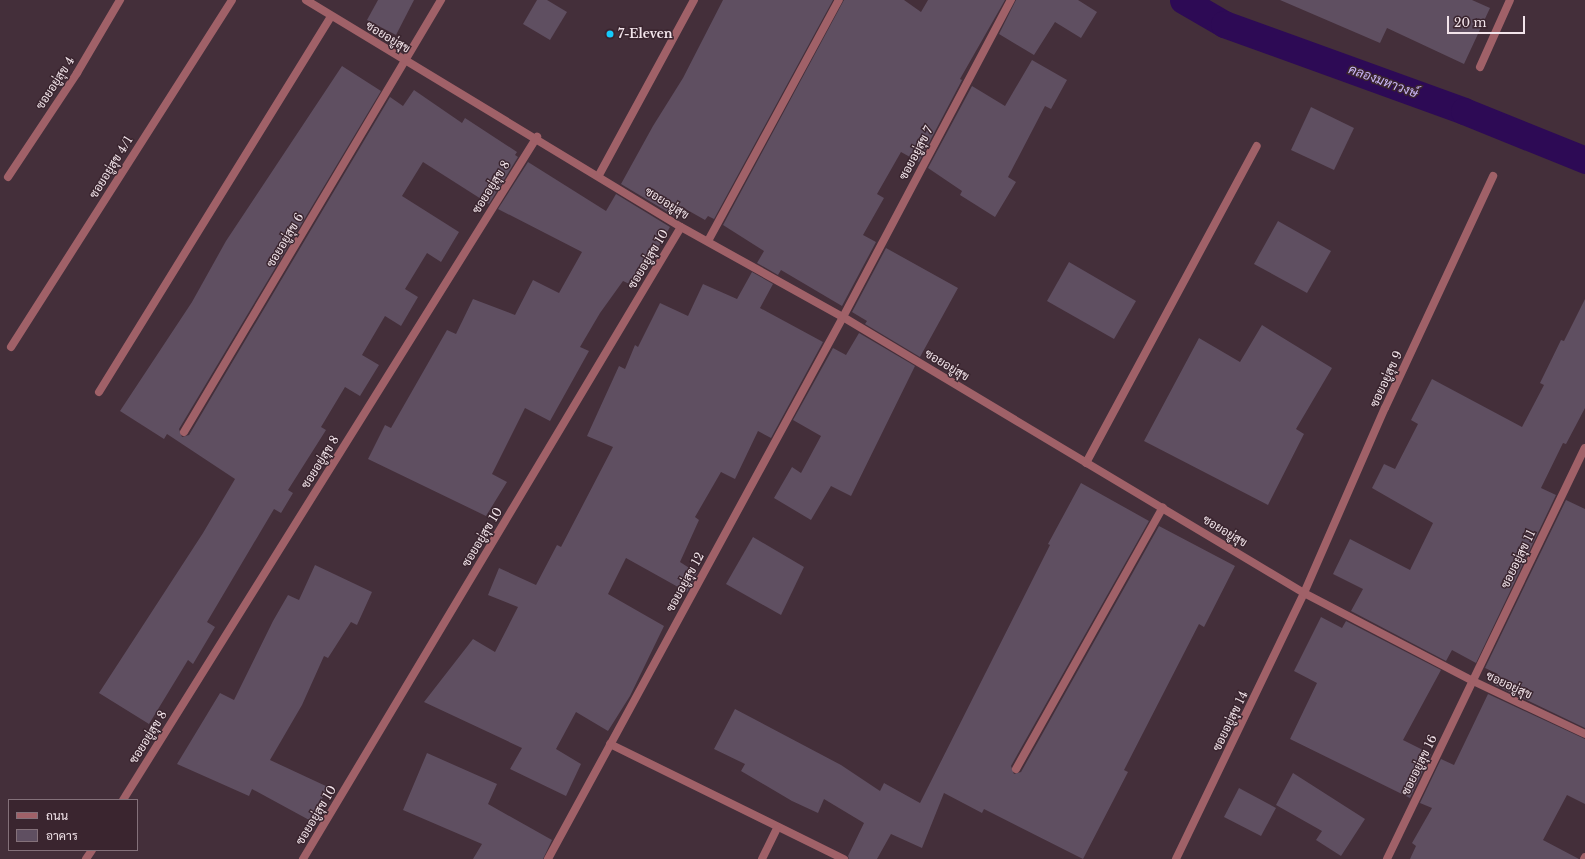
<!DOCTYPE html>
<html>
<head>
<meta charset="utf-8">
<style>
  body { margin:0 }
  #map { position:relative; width:1585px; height:859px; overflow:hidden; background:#442f3a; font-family:"Libre Baskerville",Sarabun,serif }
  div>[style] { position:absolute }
  .canal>* { height:27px; margin:-13.5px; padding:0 13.5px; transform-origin:13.5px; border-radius:13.5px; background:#2d0a55 }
  .building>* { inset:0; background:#5f4f61 }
  .service>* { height:8px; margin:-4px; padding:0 4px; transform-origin:4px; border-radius:4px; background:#a06168 }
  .minor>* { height:8px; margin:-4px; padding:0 4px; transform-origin:4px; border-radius:4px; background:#a06168 }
  .tertiary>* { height:8px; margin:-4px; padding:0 4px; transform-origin:4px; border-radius:4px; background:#a06168 }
  .dots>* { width:11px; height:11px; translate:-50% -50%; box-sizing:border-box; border:2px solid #3a252f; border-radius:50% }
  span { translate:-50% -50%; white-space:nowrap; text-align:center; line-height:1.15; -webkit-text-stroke:3px #3a252f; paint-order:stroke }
  .poi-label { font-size:12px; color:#f2e4ea; font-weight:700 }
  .left { translate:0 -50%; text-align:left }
  .street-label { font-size:12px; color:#f2e4ea }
  .water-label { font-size:13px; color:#c8b4f5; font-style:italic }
  .legend { position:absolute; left:8px; top:799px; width:130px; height:52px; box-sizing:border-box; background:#3a252f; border:1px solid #84717a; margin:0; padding:5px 7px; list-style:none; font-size:12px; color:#f2e4ea }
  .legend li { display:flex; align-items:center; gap:8px; height:20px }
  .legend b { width:20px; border:1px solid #84717a }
  .scale { position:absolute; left:1447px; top:16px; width:78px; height:18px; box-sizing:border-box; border:2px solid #f2e4ea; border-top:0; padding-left:5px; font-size:12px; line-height:14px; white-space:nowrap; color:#f2e4ea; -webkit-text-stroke:3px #3a252f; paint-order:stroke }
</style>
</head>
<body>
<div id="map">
  <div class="canal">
    <i style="left:1183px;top:0;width:48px;rotate:30.3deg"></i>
    <i style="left:1224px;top:24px;width:255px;rotate:19.9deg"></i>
    <i style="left:1464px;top:111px;width:131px;rotate:22deg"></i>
  </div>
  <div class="building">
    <i style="clip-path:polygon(378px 0,414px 0,396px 35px,367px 20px)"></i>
    <i style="clip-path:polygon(537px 0,547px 0,567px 12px,550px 40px,523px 24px)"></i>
    <i style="clip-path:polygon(723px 0,833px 0,714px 219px,708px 216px,705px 220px,682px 207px,676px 217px,621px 184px,653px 126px,683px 78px)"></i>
    <i style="clip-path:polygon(844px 0,904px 0,921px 12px,928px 0,1005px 0,960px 79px,962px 80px,919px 162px,901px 152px,877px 194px,884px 198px,863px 235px,876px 242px,842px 306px,781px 270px,778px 275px,757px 263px,764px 251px,723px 225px)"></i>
    <i style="clip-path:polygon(1016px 0,1078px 0,1097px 12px,1081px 38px,1055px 22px,1034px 55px,999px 34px)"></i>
    <i style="clip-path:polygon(1280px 0,1472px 0,1490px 8px,1464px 64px,1387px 28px,1380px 43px)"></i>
    <i style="clip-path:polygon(1032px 60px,1067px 80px,1051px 109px,1045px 106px,1008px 177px,1016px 182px,995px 217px,960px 195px,962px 191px,928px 168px,972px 86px,1005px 106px)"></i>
    <i style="clip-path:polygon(342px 66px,381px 91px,179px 429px,182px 437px,189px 435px,390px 97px,403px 106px,414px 90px,462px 123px,465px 118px,517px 152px,515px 155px,518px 157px,489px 204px,423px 162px,402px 196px,459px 232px,441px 262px,427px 253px,405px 289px,418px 297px,401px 326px,385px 316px,362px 355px,379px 365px,360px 396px,345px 387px,321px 427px,326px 430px,288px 490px,293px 493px,281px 513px,274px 509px,207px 622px,215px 627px,193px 664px,188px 660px,149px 724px,99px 693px,203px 533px,235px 479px,167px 434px,164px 439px,120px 411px,192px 302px,226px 241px)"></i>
    <i style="clip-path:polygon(1311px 107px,1354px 128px,1334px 170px,1291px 150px)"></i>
    <i style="clip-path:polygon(528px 162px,606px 211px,616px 194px,670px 227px,636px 287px,623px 281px,600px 313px,580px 347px,589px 351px,550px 421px,525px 408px,492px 474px,507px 482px,486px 516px,368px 459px,385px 425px,391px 428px,447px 330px,456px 334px,473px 299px,515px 315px,533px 280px,559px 293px,582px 252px,498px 209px)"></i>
    <i style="clip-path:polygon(1278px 221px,1331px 251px,1307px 293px,1254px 264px)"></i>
    <i style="clip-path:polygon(886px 248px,958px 288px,920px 357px,865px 324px,867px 321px,852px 312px)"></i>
    <i style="clip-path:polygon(1069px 262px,1136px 301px,1114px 339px,1047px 301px)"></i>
    <i style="clip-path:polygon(752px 272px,773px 284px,760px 308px,823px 342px,771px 438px,758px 431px,735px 479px,721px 472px,695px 517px,699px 520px,680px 562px,697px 573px,687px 592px,626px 558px,608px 594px,664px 626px,630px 696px,608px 731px,576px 712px,556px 749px,581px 764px,566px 796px,510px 769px,522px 748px,424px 702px,473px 639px,495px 652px,518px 607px,488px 595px,499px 568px,536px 585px,557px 545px,561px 547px,613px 447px,587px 436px,619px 366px,625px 369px,635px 345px,638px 347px,660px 303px,688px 316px,703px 284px,737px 299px)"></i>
    <i style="clip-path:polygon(1585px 299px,1585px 408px,1566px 444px,1563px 443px,1541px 488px,1556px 495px,1476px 663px,1452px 650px,1446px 661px,1351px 611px,1363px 589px,1333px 574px,1350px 539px,1410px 570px,1433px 523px,1372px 488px,1384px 464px,1395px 469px,1418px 424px,1411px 420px,1432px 379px,1522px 427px,1544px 385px,1540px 383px,1561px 340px,1564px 341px)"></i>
    <i style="clip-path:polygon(1262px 325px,1332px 368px,1296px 429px,1304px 434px,1268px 505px,1144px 441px,1199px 338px,1240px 362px)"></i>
    <i style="clip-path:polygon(859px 333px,915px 366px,851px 496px,831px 486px,811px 520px,774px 498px,792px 467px,801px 473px,821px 436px,793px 420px,833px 348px,846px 355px)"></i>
    <i style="clip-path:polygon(1081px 483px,1149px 521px,1011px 766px,1014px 774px,1021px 772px,1159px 526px,1235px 566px,1204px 627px,1199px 624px,1124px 770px,1128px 772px,1083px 859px,984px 809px,982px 813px,944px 793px,922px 848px,891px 834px,877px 859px,849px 859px,848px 856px,864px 823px,824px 799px,818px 813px,792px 801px,741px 771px,745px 764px,714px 749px,735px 709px,841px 765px,880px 791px,884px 783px,920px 803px,1050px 545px,1048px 544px)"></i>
    <i style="clip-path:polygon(1566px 500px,1585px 509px,1585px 728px,1493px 684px,1498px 674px,1485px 668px)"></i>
    <i style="clip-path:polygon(753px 537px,804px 567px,781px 615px,726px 584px)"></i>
    <i style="clip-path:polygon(315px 565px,372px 592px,357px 625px,351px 622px,328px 658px,324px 656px,302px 705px,270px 760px,328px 787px,311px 821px,252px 789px,249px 796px,177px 764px,220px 693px,234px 700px,273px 621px,288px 595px,299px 600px)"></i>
    <i style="clip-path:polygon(1321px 617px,1342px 628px,1346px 621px,1441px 670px,1403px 740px,1431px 754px,1410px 798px,1290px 739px,1317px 683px,1294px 671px)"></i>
    <i style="clip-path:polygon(1488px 694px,1585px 739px,1585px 804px,1567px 795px,1543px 840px,1579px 859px,1410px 859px,1416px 846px,1412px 843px,1432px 808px,1420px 803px,1441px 759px,1454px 765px)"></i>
    <i style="clip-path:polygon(427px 753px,497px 784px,488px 804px,552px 840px,543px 859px,473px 859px,482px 844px,403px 810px)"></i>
    <i style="clip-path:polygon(1293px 773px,1365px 819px,1341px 856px,1316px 840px,1322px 831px,1276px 805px)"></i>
    <i style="clip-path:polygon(1239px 788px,1276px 808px,1261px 836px,1224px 817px)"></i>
  </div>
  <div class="service">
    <i style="left:1480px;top:67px;width:73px;rotate:-65.9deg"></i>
    <i style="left:1016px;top:769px;width:300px;rotate:-60.7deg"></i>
  </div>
  <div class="minor">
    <i style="left:599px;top:175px;width:199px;rotate:-61.5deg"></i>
    <i style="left:8px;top:177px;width:125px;rotate:-56.4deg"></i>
    <i style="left:77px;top:73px;width:85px;rotate:-59.5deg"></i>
    <i style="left:708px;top:241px;width:274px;rotate:-61.5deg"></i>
    <i style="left:11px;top:347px;width:411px;rotate:-57.5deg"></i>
    <i style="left:99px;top:392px;width:441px;rotate:-58.3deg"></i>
    <i style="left:184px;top:432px;width:503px;rotate:-59.25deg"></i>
    <i style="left:1086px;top:463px;width:360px;rotate:-61.7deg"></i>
    <i style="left:610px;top:744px;width:261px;rotate:26.2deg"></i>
    <i style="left:123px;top:800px;width:782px;rotate:-58.02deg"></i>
    <i style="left:86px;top:859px;width:11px;rotate:-56deg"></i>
    <i style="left:303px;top:859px;width:736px;rotate:-59.12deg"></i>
    <i style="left:548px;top:859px;width:617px;rotate:-61.44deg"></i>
    <i style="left:843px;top:317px;width:359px;rotate:-62.1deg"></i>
    <i style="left:762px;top:859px;width:34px;rotate:-64deg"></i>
    <i style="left:1176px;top:859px;width:295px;rotate:-64.3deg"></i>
    <i style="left:1304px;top:593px;width:202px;rotate:-66.4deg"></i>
    <i style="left:1385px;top:408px;width:256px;rotate:-65deg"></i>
    <i style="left:1387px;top:859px;width:456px;rotate:-64.3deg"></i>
    <i style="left:1584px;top:859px;width:2px;rotate:-63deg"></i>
  </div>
  <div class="tertiary">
    <i style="left:306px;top:0;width:438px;rotate:31.2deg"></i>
    <i style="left:681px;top:227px;width:185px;rotate:29.1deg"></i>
    <i style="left:843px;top:317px;width:537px;rotate:30.91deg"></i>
    <i style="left:1304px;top:593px;width:191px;rotate:27.5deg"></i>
    <i style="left:1473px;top:681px;width:124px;rotate:25.3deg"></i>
  </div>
  <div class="dots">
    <i style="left:610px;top:34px;background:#15cafb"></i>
  </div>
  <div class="poi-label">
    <span class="left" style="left:618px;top:34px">7-Eleven</span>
  </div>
  <div class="street-label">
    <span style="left:388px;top:37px;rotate:31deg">ซอยอยู่สุข</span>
    <span style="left:55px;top:83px;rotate:-57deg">ซอยอยู่สุข 4</span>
    <span style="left:916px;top:153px;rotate:-62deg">ซอยอยู่สุข 7</span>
    <span style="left:111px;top:167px;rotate:-58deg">ซอยอยู่สุข 4/1</span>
    <span style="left:491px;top:187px;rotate:-58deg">ซอยอยู่สุข 8</span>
    <span style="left:667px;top:203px;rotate:32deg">ซอยอยู่สุข</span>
    <span style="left:285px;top:240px;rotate:-59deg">ซอยอยู่สุข 6</span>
    <span style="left:648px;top:259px;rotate:-59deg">ซอยอยู่สุข 10</span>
    <span style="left:947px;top:365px;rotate:31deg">ซอยอยู่สุข</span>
    <span style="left:1386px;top:379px;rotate:-65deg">ซอยอยู่สุข 9</span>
    <span style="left:320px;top:462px;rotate:-58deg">ซอยอยู่สุข 8</span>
    <span style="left:1225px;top:531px;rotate:31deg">ซอยอยู่สุข</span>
    <span style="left:482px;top:537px;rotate:-59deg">ซอยอยู่สุข 10</span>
    <span style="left:1518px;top:559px;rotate:-64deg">ซอยอยู่สุข 11</span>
    <span style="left:685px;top:582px;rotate:-61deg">ซอยอยู่สุข 12</span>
    <span style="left:1509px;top:685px;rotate:25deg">ซอยอยู่สุข</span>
    <span style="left:1230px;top:721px;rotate:-64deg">ซอยอยู่สุข 14</span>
    <span style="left:148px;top:737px;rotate:-58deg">ซอยอยู่สุข 8</span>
    <span style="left:1419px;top:765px;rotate:-64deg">ซอยอยู่สุข 16</span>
    <span style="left:316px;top:815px;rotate:-59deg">ซอยอยู่สุข 10</span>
  </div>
  <div class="water-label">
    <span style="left:1383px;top:82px;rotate:20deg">คลองมหาวงษ์</span>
  </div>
  <ul class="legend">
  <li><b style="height:5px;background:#a06168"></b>ถนน</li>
  <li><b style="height:11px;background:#5f4f61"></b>อาคาร</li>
  </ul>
  <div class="scale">20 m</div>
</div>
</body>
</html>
